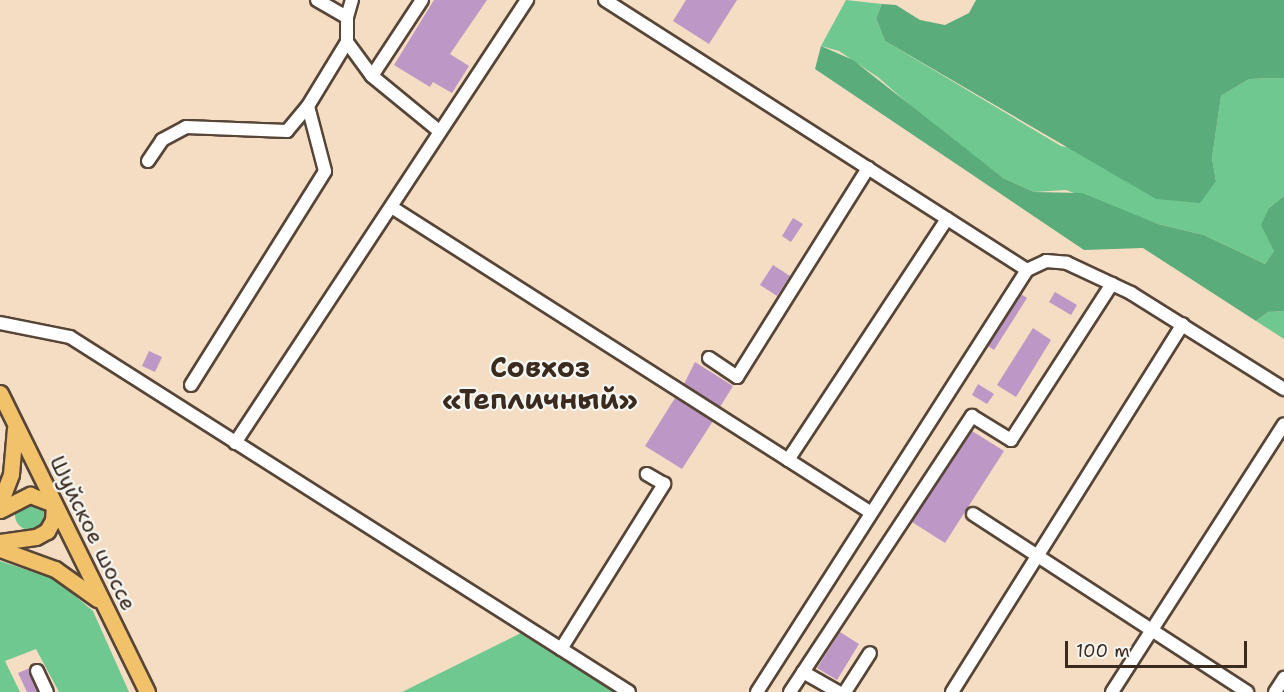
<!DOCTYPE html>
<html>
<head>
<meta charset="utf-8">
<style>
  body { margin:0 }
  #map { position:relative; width:1284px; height:692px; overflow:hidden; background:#f4ddc3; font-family:"Shantell Sans",sans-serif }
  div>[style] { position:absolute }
  .green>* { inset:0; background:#6ec88f }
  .round { border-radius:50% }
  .forest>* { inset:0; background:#5aac7a }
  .building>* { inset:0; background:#bd97c6 }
  .roads { filter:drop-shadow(2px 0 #574537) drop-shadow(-2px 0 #574537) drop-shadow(0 2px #574537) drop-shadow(0 -2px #574537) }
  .minor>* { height:12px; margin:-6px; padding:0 6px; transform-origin:6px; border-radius:6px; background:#fff }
  .major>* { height:15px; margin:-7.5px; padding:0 7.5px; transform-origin:7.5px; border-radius:7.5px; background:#f2c26a }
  span { translate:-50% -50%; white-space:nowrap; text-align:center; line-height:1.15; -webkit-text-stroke:4.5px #f6f6f2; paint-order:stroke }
  .street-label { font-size:22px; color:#3b2a1e }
  .district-label { font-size:28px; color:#3b2a1e; font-weight:700 }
  .scale { position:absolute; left:1065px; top:641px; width:182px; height:27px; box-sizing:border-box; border:3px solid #3b2a1e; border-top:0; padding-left:8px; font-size:18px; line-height:21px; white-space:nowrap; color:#3b2a1e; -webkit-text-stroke:4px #f6f6f2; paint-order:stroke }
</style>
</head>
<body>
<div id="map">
  <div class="green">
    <i style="clip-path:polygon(846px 0,882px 4px,876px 18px,885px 41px,1061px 146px,1216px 181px,1212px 158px,1221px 96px,1249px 79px,1284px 78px,1284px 196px,1269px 208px,1274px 251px,1265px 264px,1204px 235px,1158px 224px,1066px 190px,1034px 192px,1003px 178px,938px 130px,879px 78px,839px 51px,821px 46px)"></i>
    <i style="clip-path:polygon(1284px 311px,1284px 339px,1256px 321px,1268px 312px)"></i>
    <i class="round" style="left:15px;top:500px;width:30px;height:30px"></i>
    <i style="clip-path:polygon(0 561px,55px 579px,93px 611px,129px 692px,59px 692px,36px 649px,5px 661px,20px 692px,0 692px)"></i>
    <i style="clip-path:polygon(521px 633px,614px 692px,402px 692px)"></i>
  </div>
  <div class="forest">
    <i style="clip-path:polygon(976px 0,1284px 0,1284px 78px,1249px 79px,1221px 96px,1212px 158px,1216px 181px,1200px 203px,1156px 199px,885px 41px,876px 18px,882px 4px,896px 5px,920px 20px,945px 25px,969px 13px)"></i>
    <i style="clip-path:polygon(821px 46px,853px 60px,1003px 178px,1034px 192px,1082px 193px,1158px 224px,1204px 235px,1265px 264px,1274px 251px,1261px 225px,1269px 208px,1284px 196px,1284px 311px,1268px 312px,1256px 321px,1143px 248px,1084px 250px,815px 69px)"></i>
  </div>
  <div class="building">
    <i style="clip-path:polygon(434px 0,487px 0,450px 54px,469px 66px,452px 93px,433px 82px,430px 87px,394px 65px)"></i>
    <i style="clip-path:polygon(686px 0,737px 0,709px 44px,673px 21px)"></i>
    <i style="clip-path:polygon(793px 218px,803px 224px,791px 242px,782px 236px)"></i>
    <i style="clip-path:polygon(773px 265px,790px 276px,777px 296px,760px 285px)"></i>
    <i style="clip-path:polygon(1055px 292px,1077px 305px,1071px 315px,1049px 302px)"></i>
    <i style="clip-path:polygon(1021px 294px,1027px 298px,994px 350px,988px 346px)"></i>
    <i style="clip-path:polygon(1033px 328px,1051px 340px,1016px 397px,997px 385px)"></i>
    <i style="clip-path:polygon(149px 351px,162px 357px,155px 372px,142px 366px)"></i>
    <i style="clip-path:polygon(695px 362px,733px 386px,720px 407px,684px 384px)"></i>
    <i style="clip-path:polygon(978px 384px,994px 394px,987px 404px,972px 395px)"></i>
    <i style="clip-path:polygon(675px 398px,713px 421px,682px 469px,645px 446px)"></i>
    <i style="clip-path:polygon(972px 431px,1004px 451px,945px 543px,912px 522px)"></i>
    <i style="clip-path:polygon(840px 632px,859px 644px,837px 680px,817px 668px)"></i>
    <i style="clip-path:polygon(30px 668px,30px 675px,38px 692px,27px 692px,18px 673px)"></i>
  </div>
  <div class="roads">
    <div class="minor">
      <i style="left:317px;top:0;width:34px;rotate:30deg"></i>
      <i style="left:605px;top:0;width:501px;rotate:32.61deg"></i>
      <i style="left:1027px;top:270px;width:21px;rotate:-25deg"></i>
      <i style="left:1046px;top:261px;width:21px;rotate:5deg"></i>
      <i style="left:1067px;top:263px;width:71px;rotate:25.1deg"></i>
      <i style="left:1131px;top:293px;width:181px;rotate:32.1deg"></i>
      <i style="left:347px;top:42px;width:42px;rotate:53.7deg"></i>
      <i style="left:372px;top:76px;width:87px;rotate:39.4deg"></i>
      <i style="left:372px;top:76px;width:91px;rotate:-56.7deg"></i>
      <i style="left:148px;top:161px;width:25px;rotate:-56deg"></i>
      <i style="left:162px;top:140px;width:27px;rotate:-28deg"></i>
      <i style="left:186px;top:127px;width:101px;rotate:2.3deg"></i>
      <i style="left:287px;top:131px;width:33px;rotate:-50deg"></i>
      <i style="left:308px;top:106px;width:75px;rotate:-58.6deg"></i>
      <i style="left:347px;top:42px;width:25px;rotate:-90deg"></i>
      <i style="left:347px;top:17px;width:18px;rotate:-74deg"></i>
      <i style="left:393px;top:208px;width:566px;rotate:32.51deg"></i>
      <i style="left:0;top:323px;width:71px;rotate:11.3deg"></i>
      <i style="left:70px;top:337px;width:662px;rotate:32.42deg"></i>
      <i style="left:709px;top:358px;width:34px;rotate:34deg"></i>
      <i style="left:737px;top:377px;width:247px;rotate:-57.9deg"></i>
      <i style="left:191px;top:385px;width:252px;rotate:-57.9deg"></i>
      <i style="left:325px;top:171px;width:67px;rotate:-104.7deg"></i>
      <i style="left:235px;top:443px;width:531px;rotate:-56.61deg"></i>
      <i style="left:788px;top:460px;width:289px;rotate:-56.6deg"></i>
      <i style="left:973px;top:514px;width:327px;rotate:33deg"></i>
      <i style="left:561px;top:649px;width:195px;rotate:-58deg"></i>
      <i style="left:664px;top:484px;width:20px;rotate:-150deg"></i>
      <i style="left:37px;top:671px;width:23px;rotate:65deg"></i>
      <i style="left:803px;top:672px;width:40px;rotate:29.7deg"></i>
      <i style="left:757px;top:692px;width:501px;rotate:-57.39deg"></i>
      <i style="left:790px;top:692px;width:331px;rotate:-56.6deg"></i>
      <i style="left:972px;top:416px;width:46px;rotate:31.6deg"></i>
      <i style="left:1011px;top:440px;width:186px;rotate:-57.1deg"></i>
      <i style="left:845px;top:692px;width:46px;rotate:-57.3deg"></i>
      <i style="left:952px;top:692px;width:434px;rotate:-57.9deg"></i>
      <i style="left:1112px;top:692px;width:318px;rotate:-57.3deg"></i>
      <i style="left:1275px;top:692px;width:17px;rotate:-57deg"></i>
    </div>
    <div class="major">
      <i style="left:0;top:393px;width:333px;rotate:63.8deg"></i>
      <i style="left:0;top:503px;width:31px;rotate:-69deg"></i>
      <i style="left:11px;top:474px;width:46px;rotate:-85deg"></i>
      <i style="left:0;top:510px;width:34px;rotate:-27deg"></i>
      <i style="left:30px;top:495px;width:26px;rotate:21deg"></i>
      <i style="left:0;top:542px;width:36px;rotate:-8deg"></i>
      <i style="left:36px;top:537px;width:13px;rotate:-29deg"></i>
      <i style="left:47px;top:531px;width:13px;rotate:-61deg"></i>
      <i style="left:53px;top:520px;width:16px;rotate:-86deg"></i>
      <i style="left:0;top:549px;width:59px;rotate:20deg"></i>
      <i style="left:55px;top:569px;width:52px;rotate:35.5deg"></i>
    </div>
  </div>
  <div class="street-label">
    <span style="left:93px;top:533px;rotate:64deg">Шуйское шоссе</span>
  </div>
  <div class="district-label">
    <span style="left:540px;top:383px">Совхоз<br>«Тепличный»</span>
  </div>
  <div class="scale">100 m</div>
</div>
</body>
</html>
